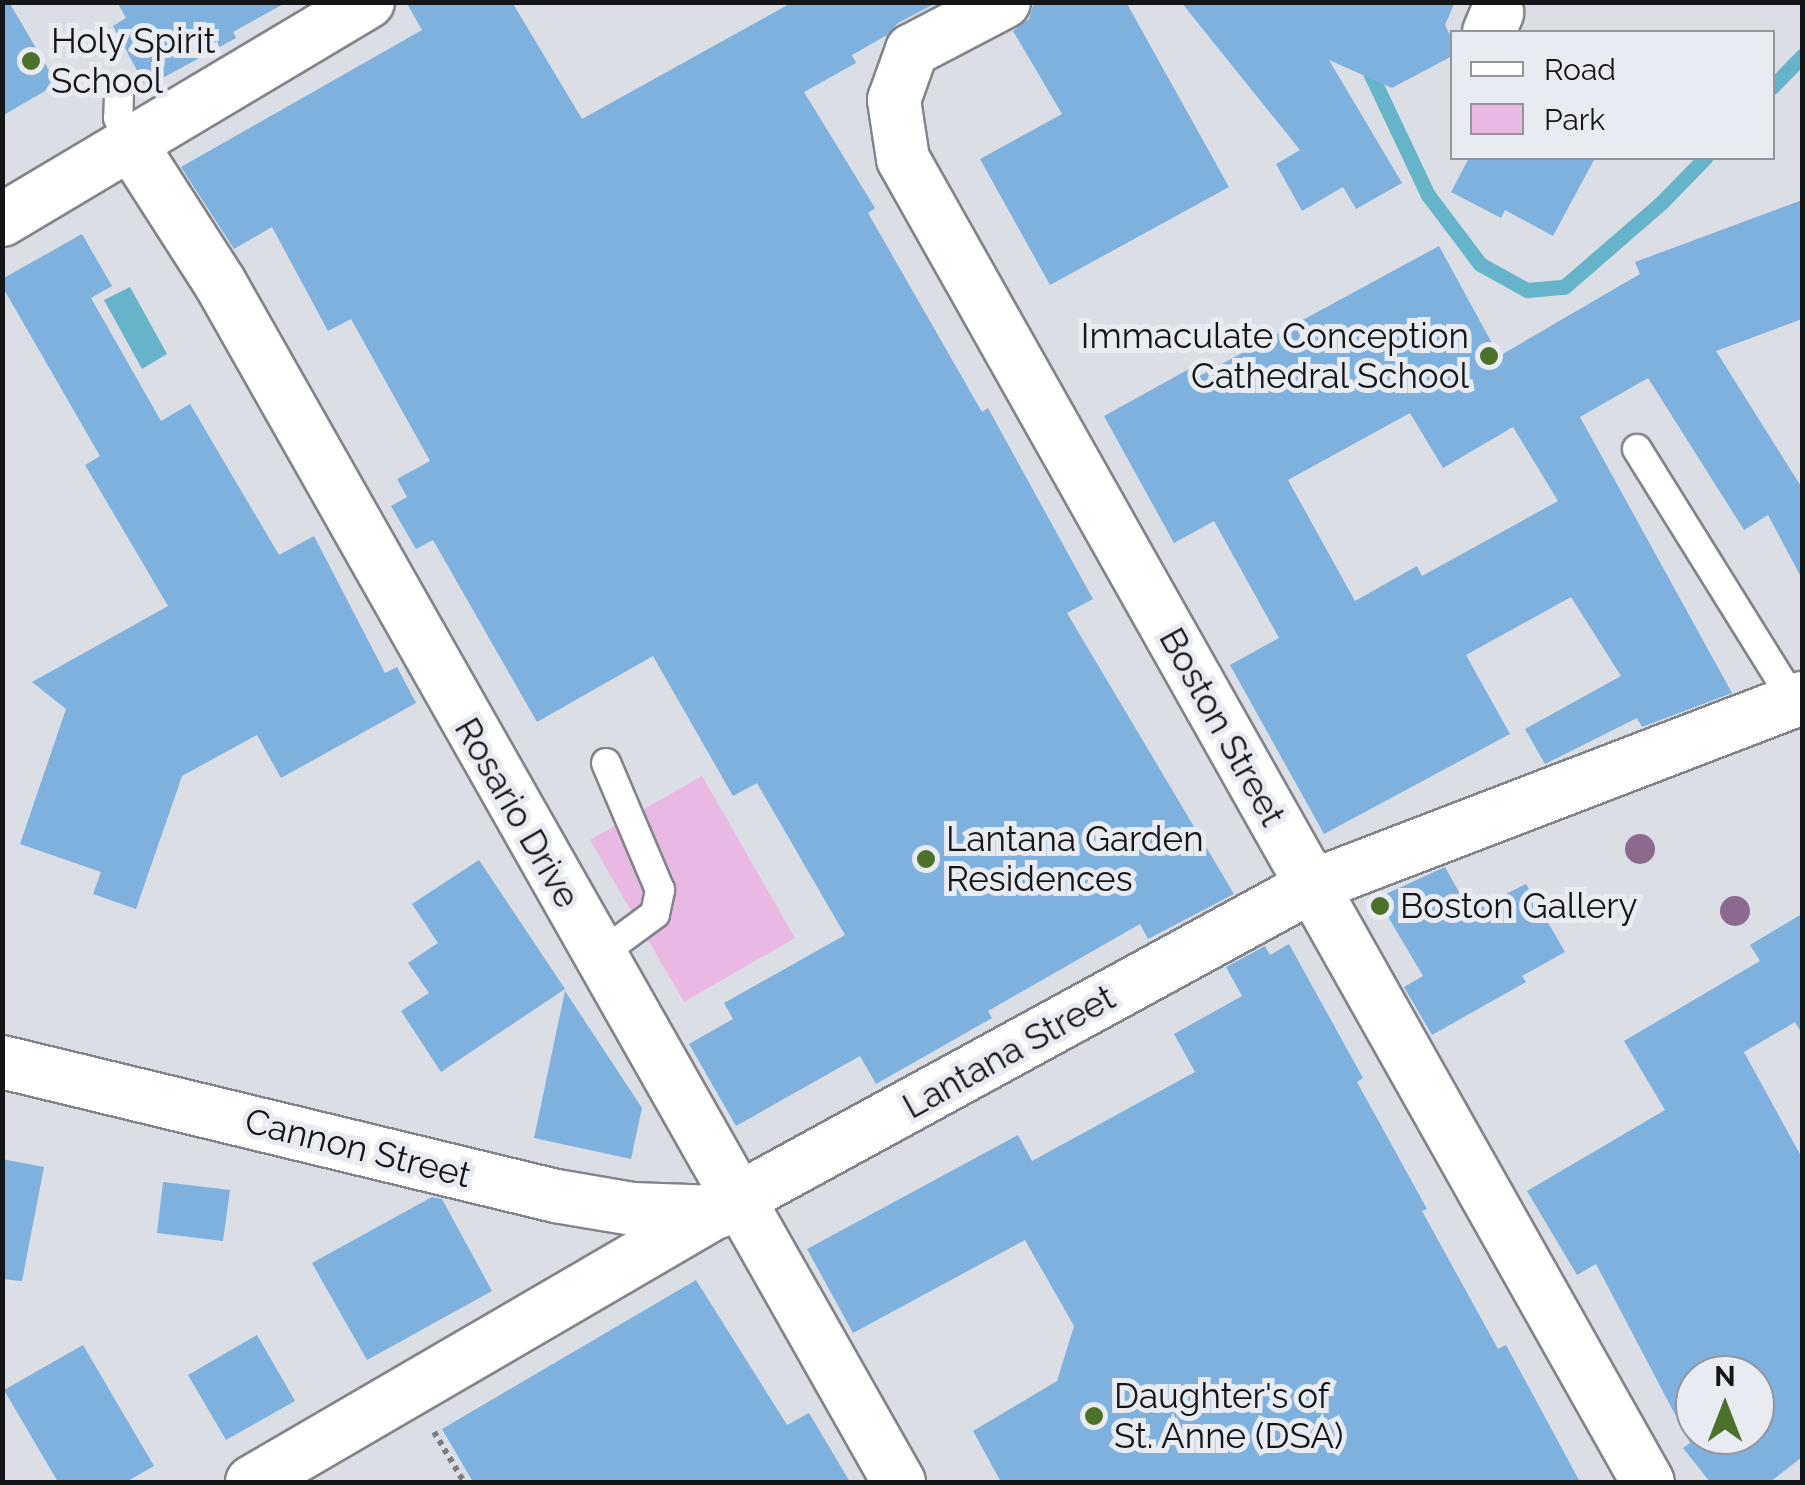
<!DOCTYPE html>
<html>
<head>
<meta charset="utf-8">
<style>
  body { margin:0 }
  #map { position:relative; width:1805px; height:1485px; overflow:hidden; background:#dcdee6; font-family:Raleway,sans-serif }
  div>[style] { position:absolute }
  .green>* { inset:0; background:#e9b9e3 }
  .water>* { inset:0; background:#65b4ca }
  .stream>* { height:15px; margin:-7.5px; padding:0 7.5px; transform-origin:7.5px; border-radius:7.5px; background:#65b4ca }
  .building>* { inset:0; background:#7eb1dd }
  .path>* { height:6px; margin-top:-3px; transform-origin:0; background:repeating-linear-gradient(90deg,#7b7c82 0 5px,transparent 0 10px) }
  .roads { filter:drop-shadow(2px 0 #82848b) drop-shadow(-2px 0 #82848b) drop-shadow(0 2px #82848b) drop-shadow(0 -2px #82848b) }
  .lane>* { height:28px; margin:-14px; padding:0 14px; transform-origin:14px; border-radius:14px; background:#fff }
  .street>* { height:52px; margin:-26px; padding:0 26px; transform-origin:26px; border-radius:26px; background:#fff }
  .trees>* { width:30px; height:30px; margin:-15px; border-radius:50%; background:#8b6a8d }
  .dots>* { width:28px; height:28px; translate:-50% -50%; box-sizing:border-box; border:5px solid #e9ebf3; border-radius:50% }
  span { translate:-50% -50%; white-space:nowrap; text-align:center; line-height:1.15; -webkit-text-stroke:10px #e9ebf3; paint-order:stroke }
  .poi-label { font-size:35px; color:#141517 }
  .left { translate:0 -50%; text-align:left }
  .right { translate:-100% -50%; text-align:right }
  .street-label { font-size:35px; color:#141517 }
  .frame { position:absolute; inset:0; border:5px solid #141517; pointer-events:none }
  .legend { position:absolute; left:1450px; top:30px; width:325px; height:130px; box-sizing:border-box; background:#e9ebf3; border:2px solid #94959b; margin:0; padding:12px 18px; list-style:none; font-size:30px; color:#141517 }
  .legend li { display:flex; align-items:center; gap:20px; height:50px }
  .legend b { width:50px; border:2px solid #94959b }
  .north { position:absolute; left:1675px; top:1355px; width:100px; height:100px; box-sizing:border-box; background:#e9ebf3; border:2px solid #94959b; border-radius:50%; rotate:0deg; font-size:28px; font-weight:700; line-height:40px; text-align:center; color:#141517 }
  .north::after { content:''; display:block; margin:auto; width:35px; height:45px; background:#4c712b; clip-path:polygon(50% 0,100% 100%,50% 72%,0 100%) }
</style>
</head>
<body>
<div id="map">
  <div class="green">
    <i style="clip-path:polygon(702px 776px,795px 938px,684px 1002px,590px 840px)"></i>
  </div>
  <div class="water">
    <i style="clip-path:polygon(130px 287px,167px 354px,142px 369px,104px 300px)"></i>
  </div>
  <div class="stream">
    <i style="left:1365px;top:62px;width:147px;rotate:64.7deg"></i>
    <i style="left:1428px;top:195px;width:86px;rotate:53deg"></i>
    <i style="left:1480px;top:264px;width:54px;rotate:29deg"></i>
    <i style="left:1527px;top:290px;width:37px;rotate:-5deg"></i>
    <i style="left:1564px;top:287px;width:130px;rotate:-40.9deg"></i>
    <i style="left:1662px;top:202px;width:62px;rotate:-45.7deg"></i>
    <i style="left:1772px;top:87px;width:43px;rotate:-45.9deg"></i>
  </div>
  <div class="building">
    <i style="clip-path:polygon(2px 2px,9px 2px,57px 84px,2px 116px)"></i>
    <i style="clip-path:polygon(117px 2px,287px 2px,233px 32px,236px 38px,146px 87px,113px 26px,126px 18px)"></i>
    <i style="clip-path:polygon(406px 2px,512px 2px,582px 119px,793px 2px,938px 2px,898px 23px,887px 35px,852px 55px,856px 63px,804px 92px,875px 208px,868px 213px,982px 412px,988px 408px,1093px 599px,1067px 613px,1234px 894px,1148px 939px,1140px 924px,988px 1011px,992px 1018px,876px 1084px,860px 1056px,736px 1126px,689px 1044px,733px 1019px,724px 1003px,845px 935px,757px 783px,733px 796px,653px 656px,537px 722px,433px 540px,416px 549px,391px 506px,407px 497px,397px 479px,430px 461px,351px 319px,328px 331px,272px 227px,234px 249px,181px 167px,422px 30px)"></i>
    <i style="clip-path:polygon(1034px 2px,1126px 2px,1229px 187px,1050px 285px,980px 159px,1062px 114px,1013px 31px,1029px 19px)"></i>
    <i style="clip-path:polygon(1181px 2px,1455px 2px,1445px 25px,1452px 39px,1452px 56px,1392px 88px,1329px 60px,1402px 183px,1356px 209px,1343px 187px,1302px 211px,1276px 164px,1300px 150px)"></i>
    <i style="clip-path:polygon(1469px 158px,1595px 158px,1553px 236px,1505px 210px,1501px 218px,1451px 192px)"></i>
    <i style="clip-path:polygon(evenodd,1802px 200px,1802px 319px,1716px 351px,1802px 488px,1802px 579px,1768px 515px,1744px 530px,1648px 378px,1580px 417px,1732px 693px,1642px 727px,1637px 718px,1545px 764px,1525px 729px,1621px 676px,1571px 597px,1466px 655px,1510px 734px,1324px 834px,1230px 665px,1279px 638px,1214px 521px,1174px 543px,1104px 416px,1189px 369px,1194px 379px,1439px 246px,1493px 345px,1482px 366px,1640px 274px,1635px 262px,1802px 200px,1410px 413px,1443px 468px,1513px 427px,1558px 501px,1422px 576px,1417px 566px,1355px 601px,1288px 480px,1410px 413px)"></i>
    <i style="clip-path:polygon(82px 234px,112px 286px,91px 298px,161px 421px,190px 404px,279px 555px,314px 536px,385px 673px,397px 667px,416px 703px,281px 778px,257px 735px,182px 776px,136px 909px,93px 894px,101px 872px,20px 844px,66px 709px,32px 682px,168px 606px,85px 465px,100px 456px,2px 286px,2px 279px)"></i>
    <i style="clip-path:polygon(479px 860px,565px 989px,441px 1072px,401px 1011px,429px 993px,408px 963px,438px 943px,412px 904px)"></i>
    <i style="clip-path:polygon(1445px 867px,1470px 912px,1526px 884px,1565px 952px,1522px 976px,1526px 982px,1432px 1035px,1404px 987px,1423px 976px,1377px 898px)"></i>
    <i style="clip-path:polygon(evenodd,1802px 914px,1802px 1034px,1795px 1022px,1744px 1052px,1802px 1158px,1802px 1457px,1770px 1482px,1710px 1482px,1683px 1448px,1690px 1443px,1596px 1264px,1577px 1275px,1527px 1191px,1665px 1110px,1624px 1041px,1760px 961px,1750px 945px,1802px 914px,1695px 1375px,1755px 1375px,1755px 1435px,1695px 1435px,1695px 1375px)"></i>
    <i style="clip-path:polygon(1289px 944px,1363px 1078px,1357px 1082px,1427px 1209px,1422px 1211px,1498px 1349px,1506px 1345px,1580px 1482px,1001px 1482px,973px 1431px,1057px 1381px,1074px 1326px,1025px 1240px,853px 1333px,807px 1249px,1018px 1135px,1032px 1161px,1195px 1072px,1174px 1034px,1242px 996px,1226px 967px,1265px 946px,1270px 955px)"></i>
    <i style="clip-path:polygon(565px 991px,642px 1108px,631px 1159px,534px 1138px)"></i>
    <i style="clip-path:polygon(2px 1159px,44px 1167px,22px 1281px,2px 1279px)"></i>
    <i style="clip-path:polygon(163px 1182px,230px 1190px,223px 1241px,157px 1233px)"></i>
    <i style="clip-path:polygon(432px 1197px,442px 1199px,492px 1291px,367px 1360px,312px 1263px)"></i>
    <i style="clip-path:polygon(696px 1280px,787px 1425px,809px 1413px,850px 1482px,473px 1482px,442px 1429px)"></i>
    <i style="clip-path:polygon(257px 1335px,295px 1401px,226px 1440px,188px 1375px)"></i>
    <i style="clip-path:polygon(83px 1345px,154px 1466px,126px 1482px,58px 1482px,4px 1390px)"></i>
  </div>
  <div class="path">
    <i style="left:434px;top:1432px;width:58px;rotate:59deg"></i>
  </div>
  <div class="roads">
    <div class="lane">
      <i style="left:119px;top:95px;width:23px;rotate:92deg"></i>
      <i style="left:118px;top:118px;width:31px;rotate:63deg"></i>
      <i style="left:1637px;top:449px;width:297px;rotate:58.1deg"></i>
      <i style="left:598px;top:956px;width:71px;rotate:-36.4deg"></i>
      <i style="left:655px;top:914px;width:25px;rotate:-78deg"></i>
      <i style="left:660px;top:890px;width:138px;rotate:-113deg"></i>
    </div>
    <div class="street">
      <i style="left:1004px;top:2px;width:104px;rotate:152.4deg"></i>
      <i style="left:912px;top:50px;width:53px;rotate:109.8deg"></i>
      <i style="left:894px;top:100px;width:60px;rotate:81.3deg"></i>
      <i style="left:903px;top:159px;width:1518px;rotate:60.62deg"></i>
      <i style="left:1489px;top:32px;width:21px;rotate:-67deg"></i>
      <i style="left:132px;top:146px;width:163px;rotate:57.3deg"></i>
      <i style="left:220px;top:283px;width:1378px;rotate:60.48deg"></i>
      <i style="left:2px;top:220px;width:426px;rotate:-30.8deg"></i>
      <i style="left:2px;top:1062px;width:570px;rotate:13.6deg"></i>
      <i style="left:556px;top:1196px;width:77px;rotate:9.7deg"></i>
      <i style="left:632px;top:1209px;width:86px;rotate:2deg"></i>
      <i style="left:252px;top:1482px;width:562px;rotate:-30.21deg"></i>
      <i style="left:738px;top:1199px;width:654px;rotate:-28.6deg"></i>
      <i style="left:1312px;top:886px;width:525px;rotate:-20.99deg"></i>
    </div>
  </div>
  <div class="trees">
    <i style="left:1640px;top:849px"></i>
    <i style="left:1735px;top:911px"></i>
  </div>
  <div class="dots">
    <i style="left:31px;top:61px;background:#4c712b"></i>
    <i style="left:1489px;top:356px;background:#4c712b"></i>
    <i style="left:926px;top:859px;background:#4c712b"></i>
    <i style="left:1380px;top:906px;background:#4c712b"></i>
    <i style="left:1094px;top:1416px;background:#4c712b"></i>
  </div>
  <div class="poi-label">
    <span class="left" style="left:51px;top:61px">Holy Spirit<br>School</span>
    <span class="right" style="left:1469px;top:356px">Immaculate Conception<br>Cathedral School</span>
    <span class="left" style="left:946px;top:859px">Lantana Garden<br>Residences</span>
    <span class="left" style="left:1400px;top:906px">Boston Gallery</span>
    <span class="left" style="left:1114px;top:1416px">Daughter's of<br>St. Anne (DSA)</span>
  </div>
  <div class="street-label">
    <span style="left:1222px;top:727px;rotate:61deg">Boston Street</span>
    <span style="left:517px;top:813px;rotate:60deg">Rosario Drive</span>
    <span style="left:1009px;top:1052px;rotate:-29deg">Lantana Street</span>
    <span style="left:358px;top:1148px;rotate:14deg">Cannon Street</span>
  </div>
  <div class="frame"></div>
  <ul class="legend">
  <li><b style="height:12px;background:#fff"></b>Road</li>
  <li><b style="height:28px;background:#e9b9e3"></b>Park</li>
  </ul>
  <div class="north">N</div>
</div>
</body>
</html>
